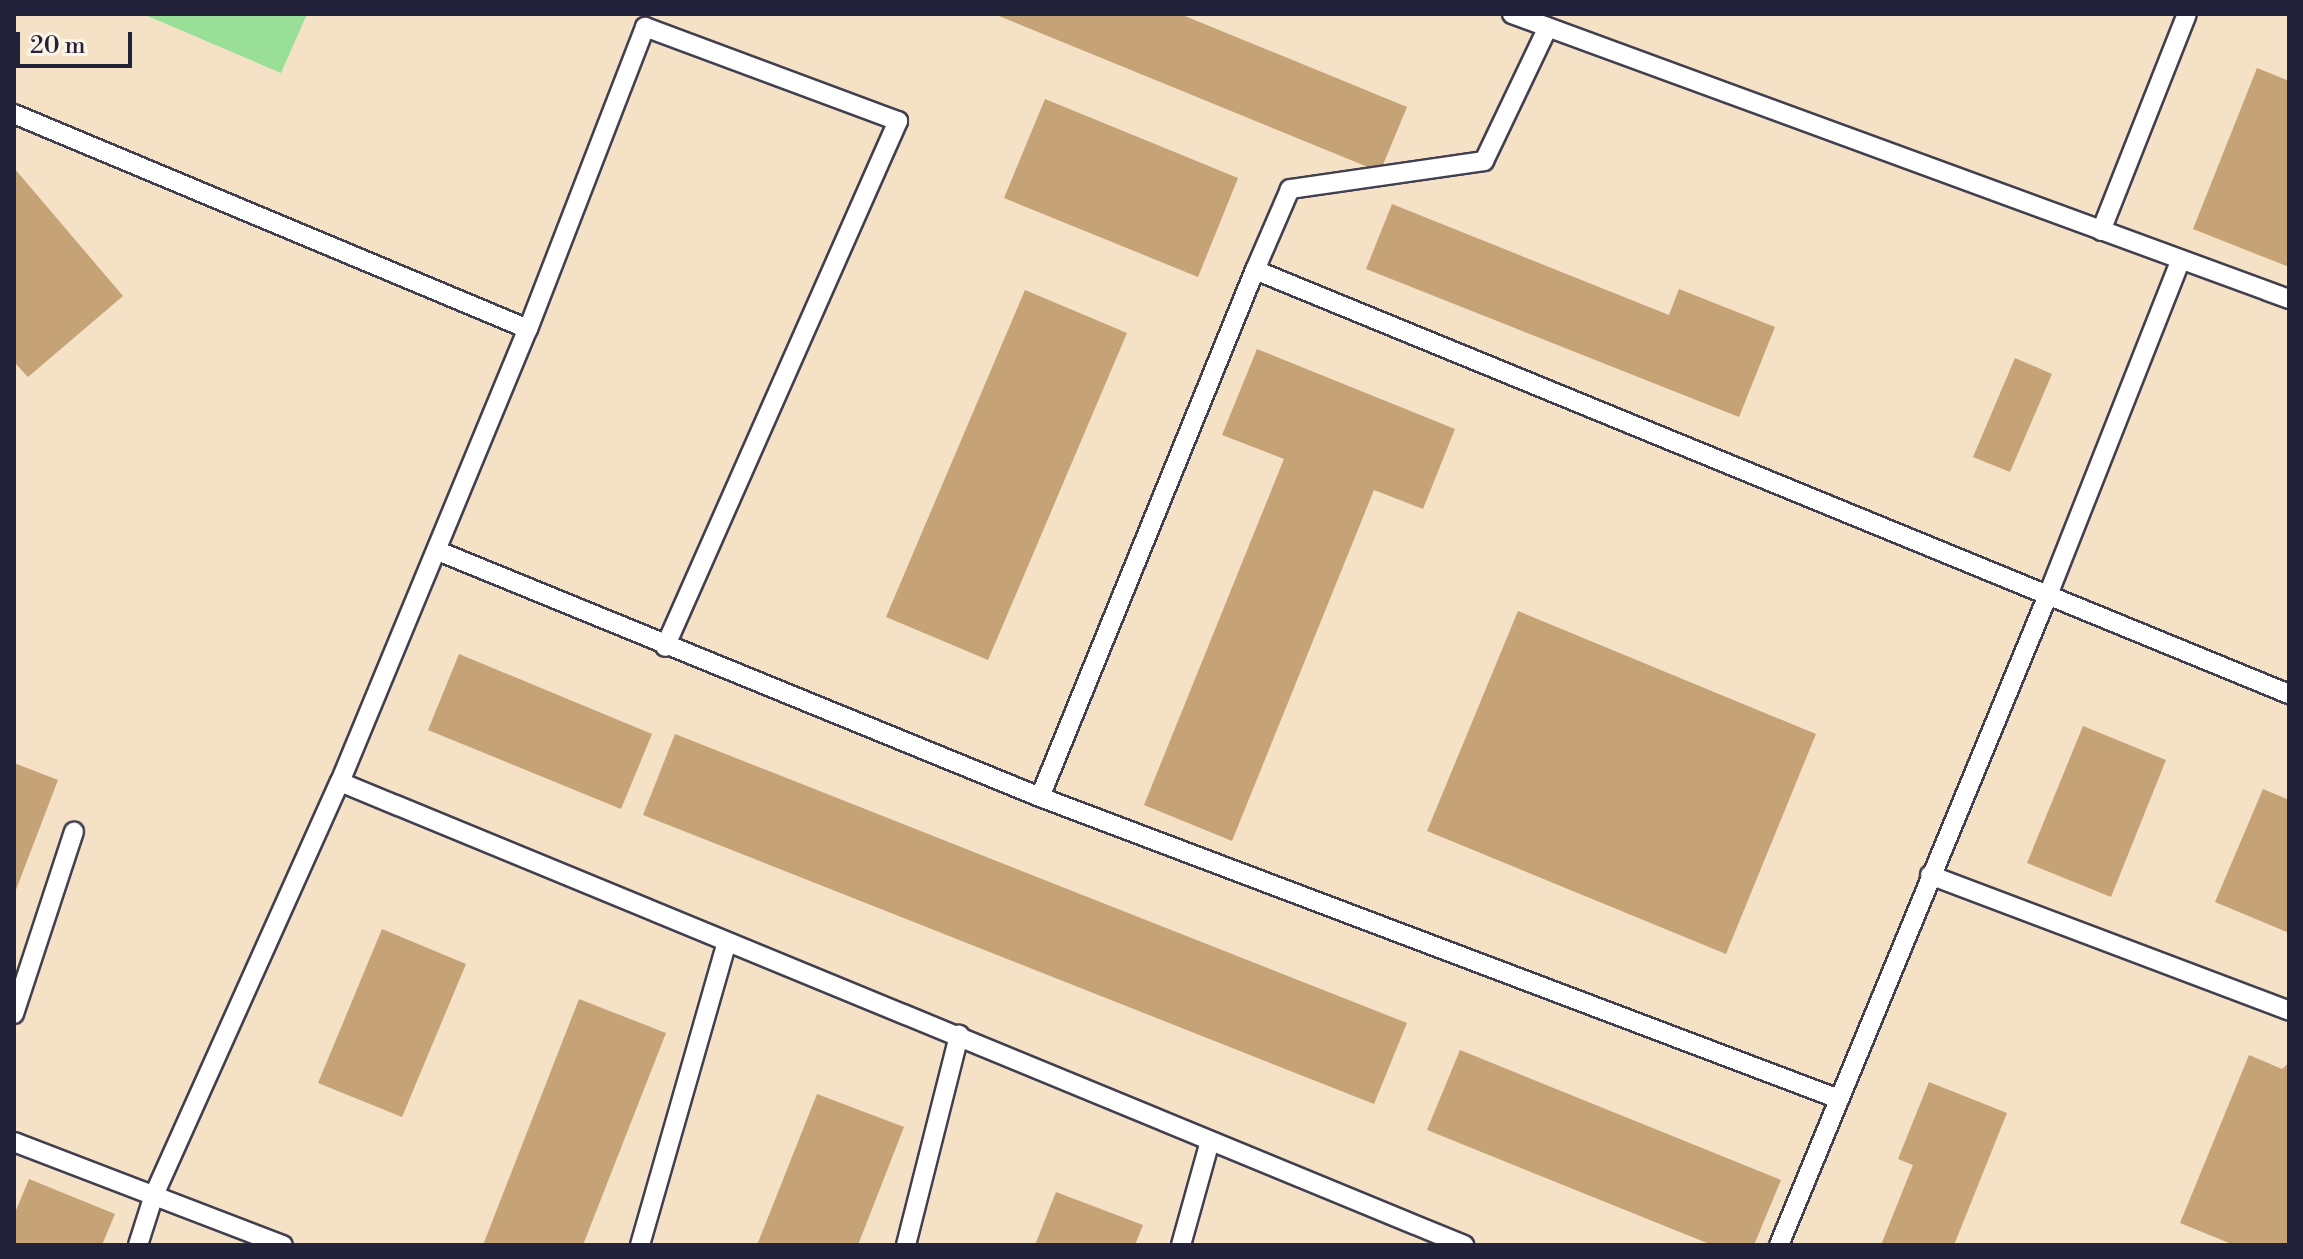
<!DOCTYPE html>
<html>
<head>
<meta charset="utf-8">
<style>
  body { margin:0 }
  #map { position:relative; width:2303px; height:1259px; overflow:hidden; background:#f5e1c6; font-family:"Libre Bodoni",serif }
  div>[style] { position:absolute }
  .green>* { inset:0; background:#99df98 }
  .building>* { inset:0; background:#c5a377 }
  .roads { filter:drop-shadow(2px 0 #423f50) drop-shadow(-2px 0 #423f50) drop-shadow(0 2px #423f50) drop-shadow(0 -2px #423f50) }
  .service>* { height:18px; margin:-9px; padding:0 9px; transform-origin:9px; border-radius:9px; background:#fff }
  span { translate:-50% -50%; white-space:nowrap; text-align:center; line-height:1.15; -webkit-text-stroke:6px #fcf5e5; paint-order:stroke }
  .frame { position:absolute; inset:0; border:16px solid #22223b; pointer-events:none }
  .scale { position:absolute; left:16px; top:32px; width:116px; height:36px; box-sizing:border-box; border:4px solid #22223b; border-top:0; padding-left:10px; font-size:24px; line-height:28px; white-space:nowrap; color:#22223b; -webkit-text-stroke:6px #fcf5e5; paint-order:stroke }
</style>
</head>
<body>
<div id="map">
  <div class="green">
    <i style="clip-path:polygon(143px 14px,307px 14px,281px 73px)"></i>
  </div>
  <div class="building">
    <i style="clip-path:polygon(994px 14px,1180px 14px,1407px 107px,1380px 172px)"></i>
    <i style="clip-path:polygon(2257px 68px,2289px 81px,2289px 267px,2193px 229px)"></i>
    <i style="clip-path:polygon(1045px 99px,1238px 178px,1198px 277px,1004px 198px)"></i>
    <i style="clip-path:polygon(14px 168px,123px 296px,28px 377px,14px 362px)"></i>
    <i style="clip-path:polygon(1392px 204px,1669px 315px,1679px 289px,1775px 327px,1739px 417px,1366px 269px)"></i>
    <i style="clip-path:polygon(1025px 290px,1127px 333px,988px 660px,886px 617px)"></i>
    <i style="clip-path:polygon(1257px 349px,1455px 429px,1423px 509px,1374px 490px,1232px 841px,1144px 805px,1284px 459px,1222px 435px)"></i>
    <i style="clip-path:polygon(2015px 358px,2052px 374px,2010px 472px,1973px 457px)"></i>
    <i style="clip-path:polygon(1518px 611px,1816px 734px,1726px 954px,1427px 831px)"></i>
    <i style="clip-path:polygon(459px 654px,652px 734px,621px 809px,428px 730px)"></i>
    <i style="clip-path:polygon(2083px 726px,2166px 760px,2111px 897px,2027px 863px)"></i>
    <i style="clip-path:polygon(675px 734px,1407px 1023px,1374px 1104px,643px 815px)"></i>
    <i style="clip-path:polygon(14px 763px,58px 780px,14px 895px)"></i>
    <i style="clip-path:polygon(2263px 789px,2289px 800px,2289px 933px,2215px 902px)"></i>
    <i style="clip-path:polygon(382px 929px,466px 964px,402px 1117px,318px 1083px)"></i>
    <i style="clip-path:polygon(579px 999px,666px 1033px,583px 1245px,483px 1245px)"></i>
    <i style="clip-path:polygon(1460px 1050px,1781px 1180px,1754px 1245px,1712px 1245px,1427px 1130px)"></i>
    <i style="clip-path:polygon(2249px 1055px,2282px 1069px,2289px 1063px,2289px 1245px,2234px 1245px,2180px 1223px)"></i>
    <i style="clip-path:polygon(1929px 1082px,2007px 1113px,1954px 1245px,1881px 1245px,1913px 1165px,1898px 1159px)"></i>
    <i style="clip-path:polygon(817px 1094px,904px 1127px,858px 1245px,757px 1245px)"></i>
    <i style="clip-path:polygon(29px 1179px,115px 1214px,102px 1245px,14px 1245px,14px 1215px)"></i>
    <i style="clip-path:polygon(1056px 1192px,1143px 1225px,1135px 1245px,1035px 1245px)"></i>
  </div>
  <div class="roads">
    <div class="service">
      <i style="left:1512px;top:14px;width:828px;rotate:20.14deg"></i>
      <i style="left:14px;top:114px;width:557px;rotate:22.7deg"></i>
      <i style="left:2101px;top:231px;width:233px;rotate:-68.4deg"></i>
      <i style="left:1255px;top:270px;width:88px;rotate:-66.6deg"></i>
      <i style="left:1290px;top:189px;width:196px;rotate:-8.2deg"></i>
      <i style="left:1484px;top:161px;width:148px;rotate:-64.5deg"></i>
      <i style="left:438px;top:551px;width:650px;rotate:22.23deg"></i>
      <i style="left:1040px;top:797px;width:851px;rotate:20.71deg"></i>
      <i style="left:340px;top:782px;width:490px;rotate:-67.5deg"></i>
      <i style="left:528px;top:329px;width:324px;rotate:-68.8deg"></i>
      <i style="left:645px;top:27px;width:270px;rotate:20.4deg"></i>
      <i style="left:898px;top:121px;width:575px;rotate:113.89deg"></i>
      <i style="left:1040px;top:797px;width:569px;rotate:-67.81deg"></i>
      <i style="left:1255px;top:270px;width:1118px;rotate:22.3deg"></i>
      <i style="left:1930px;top:875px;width:384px;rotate:20.7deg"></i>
      <i style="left:14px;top:1014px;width:192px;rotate:-71.8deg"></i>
      <i style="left:14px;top:1142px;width:288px;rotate:21deg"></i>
      <i style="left:138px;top:1245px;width:52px;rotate:-72.3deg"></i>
      <i style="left:154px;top:1195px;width:453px;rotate:-65.8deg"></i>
      <i style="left:340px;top:782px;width:1216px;rotate:22.39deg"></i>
      <i style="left:640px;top:1245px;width:315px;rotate:-74deg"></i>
      <i style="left:906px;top:1245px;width:217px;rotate:-75.8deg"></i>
      <i style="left:1181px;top:1245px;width:108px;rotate:-74.4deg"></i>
      <i style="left:1779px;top:1245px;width:703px;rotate:-67.52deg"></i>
      <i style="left:2048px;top:595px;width:359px;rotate:-68.4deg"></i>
    </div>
  </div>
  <div class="frame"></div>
  <div class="scale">20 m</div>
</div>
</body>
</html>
